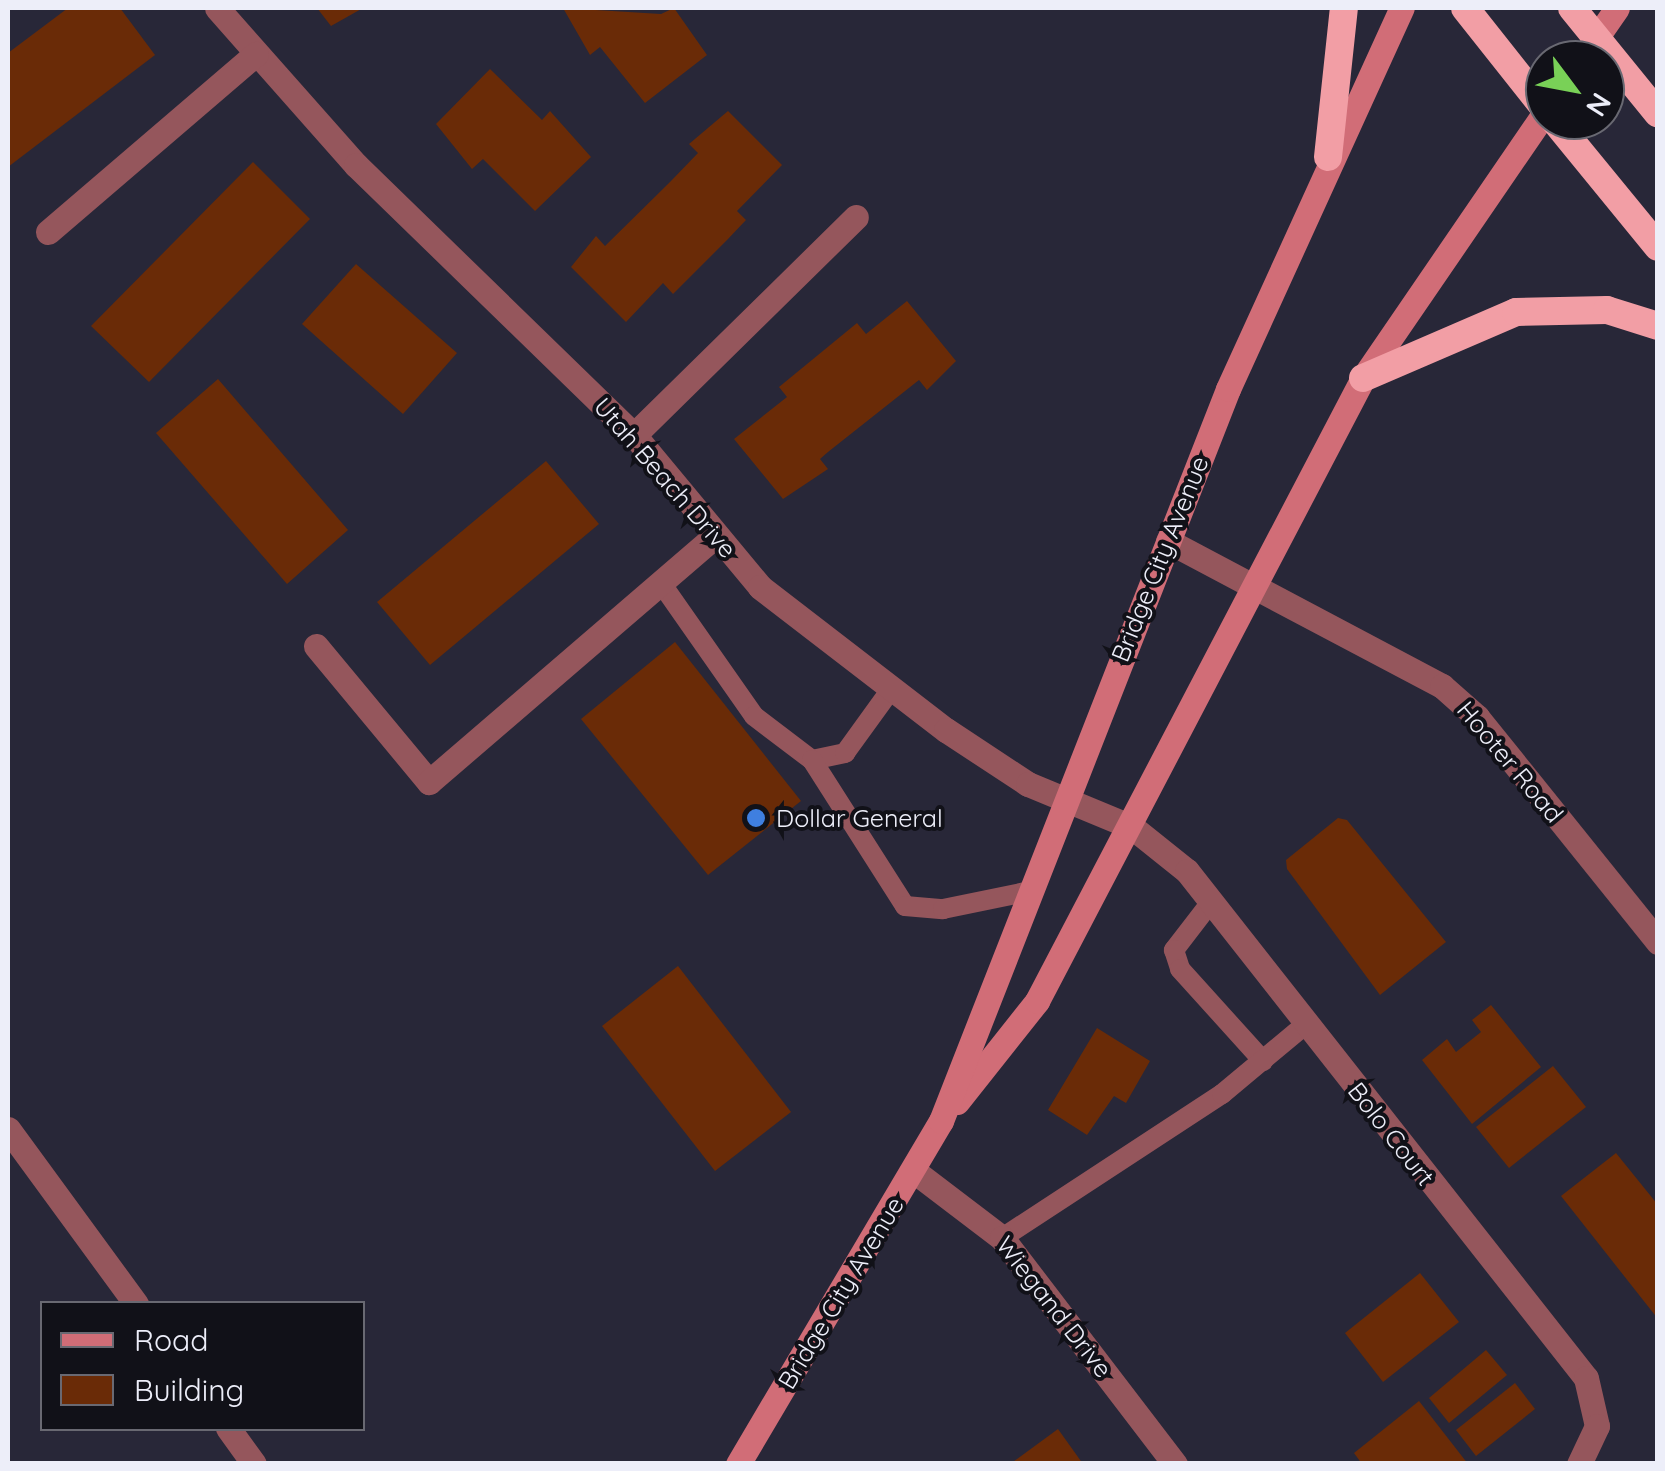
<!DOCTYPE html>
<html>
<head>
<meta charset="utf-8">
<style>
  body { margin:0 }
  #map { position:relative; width:1665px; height:1471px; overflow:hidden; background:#282738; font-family:Quicksand,sans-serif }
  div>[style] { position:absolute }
  .building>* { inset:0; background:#6a2b07 }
  .service>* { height:20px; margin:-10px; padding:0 10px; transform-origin:10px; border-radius:10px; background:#95565c }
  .minor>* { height:25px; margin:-12.5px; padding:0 12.5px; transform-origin:12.5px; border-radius:12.5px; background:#95565c }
  .tertiary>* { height:25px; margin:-12.5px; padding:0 12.5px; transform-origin:12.5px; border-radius:12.5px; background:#95565c }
  .secondary>* { height:25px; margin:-12.5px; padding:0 12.5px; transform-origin:12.5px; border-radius:12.5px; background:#d16d77 }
  .trunk>* { height:28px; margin:-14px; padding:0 14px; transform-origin:14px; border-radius:14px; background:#f29ea5 }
  .trunk-bridge>* { height:28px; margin:-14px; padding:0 14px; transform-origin:14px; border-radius:14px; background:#f29ea5 }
  .dots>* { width:28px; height:28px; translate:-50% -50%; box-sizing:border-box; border:5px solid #111118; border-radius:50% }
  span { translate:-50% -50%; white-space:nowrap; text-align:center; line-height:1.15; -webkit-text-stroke:8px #111118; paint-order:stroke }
  .street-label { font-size:25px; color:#edeef9 }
  .poi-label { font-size:25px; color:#edeef9 }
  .left { translate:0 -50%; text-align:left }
  .frame { position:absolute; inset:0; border:10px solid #edeef9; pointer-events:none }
  .legend { position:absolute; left:40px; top:1301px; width:325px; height:130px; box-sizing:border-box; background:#111118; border:2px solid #696972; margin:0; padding:12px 18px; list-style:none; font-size:30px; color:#edeef9 }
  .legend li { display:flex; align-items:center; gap:20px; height:50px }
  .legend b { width:50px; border:2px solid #696972 }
  .north { position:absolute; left:1525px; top:40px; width:100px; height:100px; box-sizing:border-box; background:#111118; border:2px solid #696972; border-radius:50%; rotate:122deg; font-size:28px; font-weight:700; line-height:40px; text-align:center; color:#edeef9 }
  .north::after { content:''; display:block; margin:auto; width:35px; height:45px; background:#79d157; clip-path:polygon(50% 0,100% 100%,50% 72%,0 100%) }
</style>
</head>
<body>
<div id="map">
  <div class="building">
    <i style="clip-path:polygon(68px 8px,120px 8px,155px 55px,8px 167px,8px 53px)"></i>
    <i style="clip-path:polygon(317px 8px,363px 8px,331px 26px)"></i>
    <i style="clip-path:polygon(563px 8px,661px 14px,674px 8px,707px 55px,645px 103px,600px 47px,590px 55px)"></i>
    <i style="clip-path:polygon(490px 69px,542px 120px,550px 111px,591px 157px,535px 211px,483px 159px,472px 169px,436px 124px)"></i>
    <i style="clip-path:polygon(728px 111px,782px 165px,737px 211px,746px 220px,728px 239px,673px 294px,663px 283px,626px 322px,571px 267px,596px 236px,605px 246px,670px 182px,698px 153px,689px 144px)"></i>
    <i style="clip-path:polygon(253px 162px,310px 219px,149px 382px,91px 326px)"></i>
    <i style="clip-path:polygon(356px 264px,457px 353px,403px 414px,302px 324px)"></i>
    <i style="clip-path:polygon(907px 301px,956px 361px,927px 390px,919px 380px,828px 452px,820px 459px,828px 469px,783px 499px,734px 439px,787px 397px,779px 387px,857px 323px,866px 334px)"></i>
    <i style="clip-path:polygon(218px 379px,348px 530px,287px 584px,156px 433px)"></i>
    <i style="clip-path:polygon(546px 461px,599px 524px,430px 665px,377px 602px)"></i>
    <i style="clip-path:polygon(675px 642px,801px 801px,708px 875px,581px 719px)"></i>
    <i style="clip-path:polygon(1338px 818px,1347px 820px,1446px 942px,1380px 995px,1287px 869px,1286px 860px)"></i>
    <i style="clip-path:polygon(678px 966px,791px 1112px,715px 1171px,602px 1026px)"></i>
    <i style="clip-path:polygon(1491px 1005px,1541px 1067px,1472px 1124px,1422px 1060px,1447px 1039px,1456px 1052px,1481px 1032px,1472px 1020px)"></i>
    <i style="clip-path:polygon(1097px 1028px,1150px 1061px,1126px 1103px,1114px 1096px,1087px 1135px,1048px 1110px)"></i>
    <i style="clip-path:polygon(1553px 1066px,1586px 1107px,1509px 1168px,1476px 1127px)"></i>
    <i style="clip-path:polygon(1616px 1153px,1658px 1205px,1658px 1319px,1561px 1196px)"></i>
    <i style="clip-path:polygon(1420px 1273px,1459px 1322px,1383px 1382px,1345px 1333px)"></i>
    <i style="clip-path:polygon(1486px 1350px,1507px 1375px,1449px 1423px,1429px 1398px)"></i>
    <i style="clip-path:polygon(1515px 1383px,1535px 1409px,1476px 1456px,1456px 1430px)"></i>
    <i style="clip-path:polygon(1419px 1401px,1468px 1464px,1362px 1464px,1354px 1453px)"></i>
    <i style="clip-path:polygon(1058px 1429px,1083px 1464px,1010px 1464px)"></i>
  </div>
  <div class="service">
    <i style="left:661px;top:583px;width:162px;rotate:55deg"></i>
    <i style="left:754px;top:716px;width:73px;rotate:37.2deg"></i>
    <i style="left:812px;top:760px;width:34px;rotate:-12deg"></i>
    <i style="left:845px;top:753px;width:80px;rotate:-54.1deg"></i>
    <i style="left:812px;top:760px;width:173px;rotate:57.5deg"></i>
    <i style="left:905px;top:906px;width:38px;rotate:5deg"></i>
    <i style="left:943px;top:909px;width:85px;rotate:-11.6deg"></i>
    <i style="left:1211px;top:902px;width:61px;rotate:127.6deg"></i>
    <i style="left:1174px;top:950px;width:20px;rotate:72deg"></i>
    <i style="left:1180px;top:969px;width:124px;rotate:47.9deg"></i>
    <i style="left:1002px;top:1238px;width:263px;rotate:-33.2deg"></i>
    <i style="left:1222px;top:1094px;width:109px;rotate:-39.8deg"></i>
  </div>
  <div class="minor">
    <i style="left:217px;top:8px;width:210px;rotate:48.5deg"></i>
    <i style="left:356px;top:165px;width:388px;rotate:44.2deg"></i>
    <i style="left:634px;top:435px;width:197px;rotate:50.3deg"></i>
    <i style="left:760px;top:587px;width:235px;rotate:37.6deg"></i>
    <i style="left:946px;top:730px;width:98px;rotate:33.4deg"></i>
    <i style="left:1028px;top:784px;width:113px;rotate:22.5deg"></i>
    <i style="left:1132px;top:827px;width:70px;rotate:38.7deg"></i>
    <i style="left:1187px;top:871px;width:645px;rotate:51.8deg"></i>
    <i style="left:1586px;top:1378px;width:49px;rotate:77.1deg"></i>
    <i style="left:1597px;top:1426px;width:42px;rotate:115.3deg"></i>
    <i style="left:48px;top:232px;width:274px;rotate:-40.6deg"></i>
    <i style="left:634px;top:435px;width:311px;rotate:-44.5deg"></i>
    <i style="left:1168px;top:541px;width:310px;rotate:27.9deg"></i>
    <i style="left:1442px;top:686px;width:47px;rotate:41.5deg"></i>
    <i style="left:1477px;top:717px;width:289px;rotate:51.2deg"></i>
    <i style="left:316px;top:646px;width:177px;rotate:50.3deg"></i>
    <i style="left:429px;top:782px;width:376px;rotate:-40.7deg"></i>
    <i style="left:914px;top:1171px;width:111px;rotate:37.3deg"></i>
    <i style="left:1002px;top:1238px;width:285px;rotate:52.6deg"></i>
  </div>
  <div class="tertiary">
    <i style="left:8px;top:1129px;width:217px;rotate:53.8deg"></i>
    <i style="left:228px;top:1428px;width:44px;rotate:54.2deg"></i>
  </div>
  <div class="secondary">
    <i style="left:1581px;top:60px;width:63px;rotate:-55.3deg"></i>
    <i style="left:957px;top:1102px;width:129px;rotate:-51.6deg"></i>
    <i style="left:1037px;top:1001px;width:703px;rotate:-62.38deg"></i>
    <i style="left:1363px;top:378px;width:322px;rotate:-55.6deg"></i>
    <i style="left:738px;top:1464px;width:399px;rotate:-59.4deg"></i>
    <i style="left:941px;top:1121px;width:786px;rotate:-68.59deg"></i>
    <i style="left:1228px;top:389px;width:419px;rotate:-65.5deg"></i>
  </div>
  <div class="trunk">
    <i style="left:1465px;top:8px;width:129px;rotate:51.6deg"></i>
    <i style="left:1554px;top:120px;width:164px;rotate:50.7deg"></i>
    <i style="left:1328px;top:157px;width:150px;rotate:-83.9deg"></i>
    <i style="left:1363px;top:378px;width:167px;rotate:-23.3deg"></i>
    <i style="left:1516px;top:312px;width:91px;rotate:-1.3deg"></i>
    <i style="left:1607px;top:310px;width:53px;rotate:17.4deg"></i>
  </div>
  <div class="trunk-bridge">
    <i style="left:1572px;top:8px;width:136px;rotate:50.9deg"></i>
  </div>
  <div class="dots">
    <i style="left:756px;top:818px;background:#3f7fe0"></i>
  </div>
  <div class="street-label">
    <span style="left:665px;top:478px;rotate:49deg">Utah Beach Drive</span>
    <span style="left:1160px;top:559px;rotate:-68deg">Bridge City Avenue</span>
    <span style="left:1510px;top:762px;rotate:50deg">Hooter Road</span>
    <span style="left:1391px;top:1134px;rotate:52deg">Bolo Court</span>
    <span style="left:841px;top:1293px;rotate:-59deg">Bridge City Avenue</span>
    <span style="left:1054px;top:1307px;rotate:52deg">Wiegand Drive</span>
  </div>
  <div class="poi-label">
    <span class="left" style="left:776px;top:818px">Dollar General</span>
  </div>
  <div class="frame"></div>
  <ul class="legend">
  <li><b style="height:12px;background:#d16d77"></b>Road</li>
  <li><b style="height:28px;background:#6a2b07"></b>Building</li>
  </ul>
  <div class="north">N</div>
</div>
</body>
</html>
